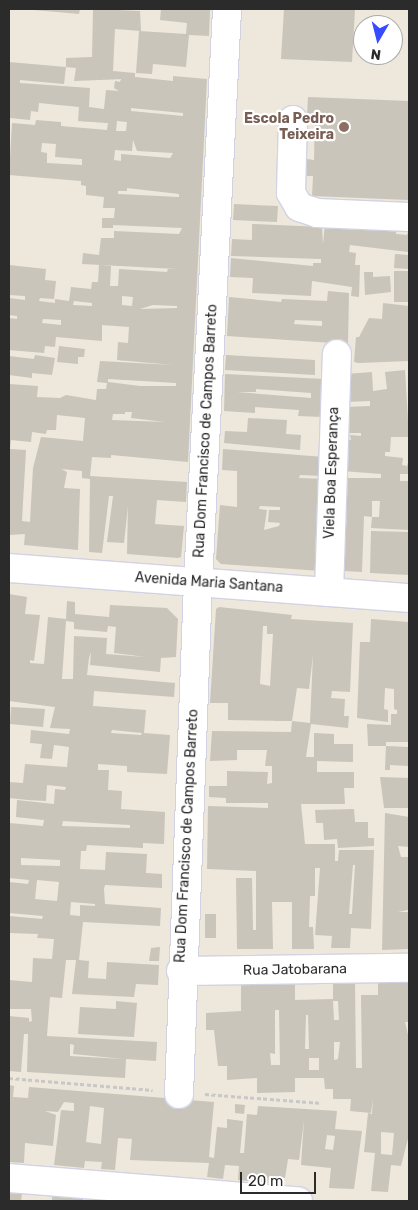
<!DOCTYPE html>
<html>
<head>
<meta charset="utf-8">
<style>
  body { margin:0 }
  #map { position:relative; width:418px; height:1210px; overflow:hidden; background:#ede7dc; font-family:Rubik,sans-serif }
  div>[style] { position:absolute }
  .building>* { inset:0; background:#c9c5bb }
  .path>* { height:3px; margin-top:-1.5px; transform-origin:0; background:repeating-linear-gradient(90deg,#c8c8c8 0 4px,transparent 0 6.5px) }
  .roads { filter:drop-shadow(1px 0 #d1d3e4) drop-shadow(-1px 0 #d1d3e4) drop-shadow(0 1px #d1d3e4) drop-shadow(0 -1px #d1d3e4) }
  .minor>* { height:28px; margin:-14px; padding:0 14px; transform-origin:14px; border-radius:14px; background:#fff }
  .dots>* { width:14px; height:14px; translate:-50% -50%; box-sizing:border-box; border:2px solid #fff; border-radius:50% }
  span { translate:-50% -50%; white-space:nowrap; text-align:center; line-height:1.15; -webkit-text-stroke:4.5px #fff; paint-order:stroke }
  .education-label { font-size:14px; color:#785e54; font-weight:700 }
  .right { translate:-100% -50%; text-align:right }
  .street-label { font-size:14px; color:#2b2b2b }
  .frame { position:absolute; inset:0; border:10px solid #2b2b2b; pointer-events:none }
  .north { position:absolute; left:353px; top:15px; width:50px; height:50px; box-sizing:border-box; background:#fff; border:1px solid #aaa; border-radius:50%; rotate:188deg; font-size:14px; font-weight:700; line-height:20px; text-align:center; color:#2b2b2b }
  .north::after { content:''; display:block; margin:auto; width:18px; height:22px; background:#374cff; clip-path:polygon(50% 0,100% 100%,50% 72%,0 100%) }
  .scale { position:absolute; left:240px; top:1172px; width:76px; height:22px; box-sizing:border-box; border:2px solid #2b2b2b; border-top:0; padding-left:6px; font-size:15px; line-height:18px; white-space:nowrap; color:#2b2b2b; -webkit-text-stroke:4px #fff; paint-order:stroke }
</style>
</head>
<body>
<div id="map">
  <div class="building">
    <i style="clip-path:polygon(23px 9px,80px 9px,79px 14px)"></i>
    <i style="clip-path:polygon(evenodd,93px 9px,140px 11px,141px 31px,115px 29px,113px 71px,135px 73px,135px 77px,173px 81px,173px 76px,207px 79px,188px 462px,111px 455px,111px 458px,92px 457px,90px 476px,187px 482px,186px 502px,157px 500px,155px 524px,184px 526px,181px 557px,178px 558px,127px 554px,128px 506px,124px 543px,107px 542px,113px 496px,109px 496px,102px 553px,89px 552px,90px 479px,82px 478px,82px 471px,61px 469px,67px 472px,64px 488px,80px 489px,78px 550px,24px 545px,25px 534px,9px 535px,9px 384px,38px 386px,37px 397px,60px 398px,66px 395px,96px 400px,97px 389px,106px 389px,107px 383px,97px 382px,100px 361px,173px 365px,117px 360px,118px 342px,128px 343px,129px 327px,102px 325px,102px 341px,56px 337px,55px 347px,45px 346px,44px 353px,9px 350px,9px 318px,17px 319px,17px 316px,9px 315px,9px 298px,25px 300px,25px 296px,9px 295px,9px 265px,46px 269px,45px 280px,56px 281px,54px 299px,40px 298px,39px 301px,55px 303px,55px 299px,69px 301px,71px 287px,91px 289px,92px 282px,98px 282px,99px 265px,111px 266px,110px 286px,118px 286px,119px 269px,167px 272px,168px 269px,177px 269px,82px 264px,83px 253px,99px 255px,101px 238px,114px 238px,114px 231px,179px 234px,182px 228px,113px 225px,113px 228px,102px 228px,102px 218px,114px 218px,115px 208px,103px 208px,104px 197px,86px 195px,86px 186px,81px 185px,81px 181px,9px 175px,12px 123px,35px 125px,36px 120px,61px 122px,61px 126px,107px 130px,108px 123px,78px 121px,79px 107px,39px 103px,38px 112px,31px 111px,30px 120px,10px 118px,9px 62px,66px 67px,64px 84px,20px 80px,20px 83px,90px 88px,89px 107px,104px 109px,106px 90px,119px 91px,114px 88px,115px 81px,120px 82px,121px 79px,74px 81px,76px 68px,66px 67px,66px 58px,92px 57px,93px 9px,131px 108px,183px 113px,183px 116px,131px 111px,131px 108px,93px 9px,117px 121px,127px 122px,126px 131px,116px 131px,117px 121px,93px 9px,133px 140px,137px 151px,173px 153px,172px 155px,170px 158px,121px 154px,121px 161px,114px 160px,115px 150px,132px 151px,133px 140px,93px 9px,42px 143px,56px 144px,55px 157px,82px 159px,82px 165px,47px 163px,47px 153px,41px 152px,42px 143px,93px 9px,127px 188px,179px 194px,179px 197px,118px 194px,118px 191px,127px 191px,127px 188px,93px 9px,122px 296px,133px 297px,132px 306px,122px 305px,122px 296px,93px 9px,74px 301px,92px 303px,92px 306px,73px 305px,74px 301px,93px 9px,153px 305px,177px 306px,177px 308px,140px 309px,153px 305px,93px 9px,43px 319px,61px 320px,61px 325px,42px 323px,43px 319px,93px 9px,108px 379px,176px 383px,176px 386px,140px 386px,108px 382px,108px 379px,93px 9px,125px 412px,132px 412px,131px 418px,165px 422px,112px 420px,113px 414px,125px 414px,125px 412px,93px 9px,57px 415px,85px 418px,83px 441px,41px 437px,33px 468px,30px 522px,22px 521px,26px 450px,10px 449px,11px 440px,31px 442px,32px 432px,46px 434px,47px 430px,56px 430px,57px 415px)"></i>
    <i style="clip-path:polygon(161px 9px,210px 9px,209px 36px,189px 35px,186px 67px,153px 64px,152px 74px,136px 73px,139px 31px,186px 34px,187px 23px,160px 20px)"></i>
    <i style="clip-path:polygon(284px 9px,355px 9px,352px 62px,281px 59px)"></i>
    <i style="clip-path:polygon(308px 97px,409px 101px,409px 200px,312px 196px,313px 176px,306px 176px,307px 159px,314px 160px,315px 116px,307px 115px)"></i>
    <i style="clip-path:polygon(234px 204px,278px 206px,277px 222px,233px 220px)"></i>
    <i style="clip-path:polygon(252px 224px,322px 227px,323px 244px,325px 224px,396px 228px,396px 234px,407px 235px,409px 229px,409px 247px,408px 252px,350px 245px,349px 252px,356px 253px,355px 265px,360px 265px,359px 297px,351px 296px,352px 287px,312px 281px,311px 296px,252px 293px,253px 278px,230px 277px,231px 258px,313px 266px,313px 263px,321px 263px,321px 259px,231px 256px,232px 239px,252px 240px)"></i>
    <i style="clip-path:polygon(395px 254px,409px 255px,409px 269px,394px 268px)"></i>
    <i style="clip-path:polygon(394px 271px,409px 271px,409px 302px,394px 302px)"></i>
    <i style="clip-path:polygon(364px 272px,373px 272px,373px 277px,390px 276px,391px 292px,365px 295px)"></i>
    <i style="clip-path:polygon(evenodd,328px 291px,349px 293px,348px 344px,227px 336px,229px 297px,281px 302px,282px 299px,327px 301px,328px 291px,295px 320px,322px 321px,322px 326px,294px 324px,295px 320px)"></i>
    <i style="clip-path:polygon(383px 303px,409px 306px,409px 361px,358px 363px,354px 362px,356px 337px,359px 337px,369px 318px,382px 319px)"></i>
    <i style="clip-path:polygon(59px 346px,85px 349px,84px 357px,78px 357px,78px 364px,57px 362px)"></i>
    <i style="clip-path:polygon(35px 355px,55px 358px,52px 375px,32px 373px,32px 378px,9px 375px,9px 356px,34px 359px)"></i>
    <i style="clip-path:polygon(226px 355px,315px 360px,315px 375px,225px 370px)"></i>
    <i style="clip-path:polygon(405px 370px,409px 437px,391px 437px,390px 452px,385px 452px,385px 456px,403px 458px,402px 465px,407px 466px,409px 459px,409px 474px,400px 474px,400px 481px,409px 481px,409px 530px,371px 528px,372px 517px,379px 517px,380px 501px,372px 501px,372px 517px,364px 516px,362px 572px,344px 571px,344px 564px,340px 564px,341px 532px,345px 532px,346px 510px,341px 510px,342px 478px,381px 478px,381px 474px,342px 471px,343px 440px,351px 440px,350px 435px,361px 436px,361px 433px,344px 433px,345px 407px,370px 406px,370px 401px,345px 402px,346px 374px,372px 372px,373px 391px,387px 389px,385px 372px)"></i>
    <i style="clip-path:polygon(evenodd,225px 374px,324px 379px,322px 417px,298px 416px,299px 410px,255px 407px,255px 413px,224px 411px,225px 374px,256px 389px,311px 393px,311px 398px,237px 392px,256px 392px,256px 389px)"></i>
    <i style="clip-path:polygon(248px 418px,287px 420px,286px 434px,301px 435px,300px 450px,224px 443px,225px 431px,247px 432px)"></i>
    <i style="clip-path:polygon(evenodd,223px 449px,324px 457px,322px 476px,300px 475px,299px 478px,327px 479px,321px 571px,221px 564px,216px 559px,220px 505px,237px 507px,237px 471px,222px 470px,223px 449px,260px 506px,280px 507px,280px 510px,269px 510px,268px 522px,280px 523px,279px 526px,264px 530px,267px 510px,259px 509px,260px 506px)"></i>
    <i style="clip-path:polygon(371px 531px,409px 532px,409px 575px,370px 573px)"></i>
    <i style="clip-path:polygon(evenodd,9px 594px,27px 597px,25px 614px,40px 615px,34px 661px,30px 660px,30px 663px,44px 664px,48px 617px,66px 619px,67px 601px,75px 602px,75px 614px,109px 617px,110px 605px,167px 608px,178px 619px,176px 657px,161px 658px,160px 672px,90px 665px,91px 652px,89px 658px,87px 675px,175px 683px,174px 697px,94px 691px,93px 706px,146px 710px,144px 733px,170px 735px,167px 774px,127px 772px,127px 766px,98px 764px,98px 770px,109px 770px,108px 790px,122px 791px,121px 809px,165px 812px,164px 844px,143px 843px,143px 848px,87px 845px,86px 851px,81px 851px,80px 869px,105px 870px,106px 852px,147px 854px,146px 873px,162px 874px,162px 888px,105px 885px,104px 889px,105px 904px,161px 908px,160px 926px,83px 922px,79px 960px,89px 961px,88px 978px,106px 979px,107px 962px,159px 965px,158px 985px,136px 984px,134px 997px,72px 994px,76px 960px,66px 960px,62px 998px,50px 997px,47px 1036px,157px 1042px,156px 1061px,126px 1059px,125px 1078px,27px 1072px,28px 1034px,24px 1034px,21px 1072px,9px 1071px,9px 1016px,29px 1018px,29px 1022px,32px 1021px,31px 1009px,9px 1009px,9px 980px,32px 982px,33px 958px,52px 959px,54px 939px,37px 938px,38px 934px,9px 933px,9px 916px,42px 919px,43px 916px,9px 913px,9px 882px,28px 884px,29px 880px,9px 878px,9px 823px,43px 826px,44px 820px,16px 817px,17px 800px,54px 804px,55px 789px,65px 790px,66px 787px,47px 785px,46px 801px,28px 800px,9px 798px,9px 782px,23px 783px,25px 764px,67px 767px,69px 747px,54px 745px,52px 759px,40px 758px,42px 744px,30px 743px,31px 730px,69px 734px,70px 729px,50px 728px,55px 707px,9px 701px,9px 594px,66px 621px,74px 622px,74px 629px,107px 632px,108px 626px,116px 627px,114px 653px,146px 657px,106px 654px,107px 638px,74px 636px,73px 679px,62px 679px,66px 621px,9px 594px,112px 730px,142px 733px,141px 735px,111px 733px,112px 730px,9px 594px,63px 821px,95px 823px,130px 825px,130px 828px,62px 826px,63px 821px,9px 594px,21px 858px,60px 860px,60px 866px,21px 865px,21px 858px,9px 594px,37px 880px,59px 882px,57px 901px,35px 899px,37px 880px,9px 594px,71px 902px,95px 904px,95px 906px,80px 905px,80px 916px,70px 915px,71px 902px,9px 594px,70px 1044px,74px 1045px,73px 1054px,124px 1059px,70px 1056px,70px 1044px)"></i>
    <i style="clip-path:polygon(evenodd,219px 607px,292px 615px,291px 619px,353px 623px,350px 692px,332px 691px,331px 698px,345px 699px,344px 716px,349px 716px,348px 728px,311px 724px,306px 757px,314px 757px,314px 733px,334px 734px,334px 744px,353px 744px,353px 762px,317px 761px,317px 772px,354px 772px,354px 788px,344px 788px,345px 804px,301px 804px,305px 844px,335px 844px,335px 861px,338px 861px,339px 850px,374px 850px,371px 929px,351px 928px,350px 948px,331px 948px,332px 936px,315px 935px,320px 868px,315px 868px,315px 896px,310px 896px,309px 927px,313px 927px,314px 949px,292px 949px,292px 902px,272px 902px,273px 949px,237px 949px,236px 878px,252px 878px,253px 930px,256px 930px,256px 871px,207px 869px,208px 806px,268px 808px,268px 803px,226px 803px,226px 798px,209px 797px,209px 786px,227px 786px,227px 771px,268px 772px,267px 784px,272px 783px,272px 766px,265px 766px,267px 750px,237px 750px,237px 760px,210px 761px,212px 731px,291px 732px,292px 721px,310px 723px,313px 655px,309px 689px,297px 688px,292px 721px,228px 720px,228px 703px,210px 703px,216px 609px,219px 607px,263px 626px,267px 626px,267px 634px,273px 634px,270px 686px,260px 684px,263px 626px,219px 607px,353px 865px,355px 865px,352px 914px,349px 914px,353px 865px)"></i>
    <i style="clip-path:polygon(371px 619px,409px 622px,409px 742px,386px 742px,386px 746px,409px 747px,409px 766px,390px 765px,390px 770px,385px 770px,386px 746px,368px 746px,367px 724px,391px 725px,391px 714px,397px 714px,397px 710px,394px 709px,394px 689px,385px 688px,384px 709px,388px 710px,388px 722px,357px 718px,360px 642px,370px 642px)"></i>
    <i style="clip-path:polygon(11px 707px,45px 709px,43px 727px,10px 724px)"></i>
    <i style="clip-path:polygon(380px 777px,409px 778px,409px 808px,384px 808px)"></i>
    <i style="clip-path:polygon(354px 809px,355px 822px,368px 822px,368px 838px,374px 838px,374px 846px,338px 848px,337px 839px,324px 840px,323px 823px,316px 823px,315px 810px)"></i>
    <i style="clip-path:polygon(385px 813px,409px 817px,409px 847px,398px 846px,401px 857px,409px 857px,408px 910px,398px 912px,408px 912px,409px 949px,382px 950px)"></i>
    <i style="clip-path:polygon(205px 914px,216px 914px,216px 938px,205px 938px)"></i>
    <i style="clip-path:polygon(160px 947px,159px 961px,149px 961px,151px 948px)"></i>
    <i style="clip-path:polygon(evenodd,409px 976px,409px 1022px,405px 1022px,409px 1039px,409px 1135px,401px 1166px,391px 1165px,388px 1192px,371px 1191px,375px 1153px,364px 1152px,368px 1113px,372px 1114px,373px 1099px,371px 1113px,350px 1111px,351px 1099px,333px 1099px,333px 1089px,325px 1089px,324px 1078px,295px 1078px,295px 1092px,257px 1093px,257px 1078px,227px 1080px,227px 1066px,218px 1066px,214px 1030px,206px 1030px,206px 1013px,241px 1011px,241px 985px,295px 984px,295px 1000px,333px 999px,333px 981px,355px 980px,356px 1068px,362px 1068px,361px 995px,378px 995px,378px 977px,409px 976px,333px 1001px,338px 1001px,339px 1020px,334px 1020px,333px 1001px,409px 976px,275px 1010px,279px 1010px,280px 1065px,271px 1065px,270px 1053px,275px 1054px,275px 1010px,409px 976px,306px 1015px,308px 1015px,309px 1049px,305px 1049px,306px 1015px,409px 976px,334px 1042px,340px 1042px,338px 1059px,334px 1060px,334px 1042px,409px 976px,309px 1058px,319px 1058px,319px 1070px,309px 1070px,309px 1058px,409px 976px,381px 1132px,394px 1133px,392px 1155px,381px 1154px,381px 1132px)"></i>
    <i style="clip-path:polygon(116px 1001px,137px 1003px,134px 1037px,78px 1034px,80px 1007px,116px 1009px)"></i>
    <i style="clip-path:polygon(evenodd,9px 1085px,14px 1086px,13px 1097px,28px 1098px,29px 1087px,214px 1102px,209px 1157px,214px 1158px,217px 1127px,227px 1128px,227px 1119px,243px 1121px,240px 1153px,244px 1153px,247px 1114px,257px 1115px,258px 1106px,337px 1111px,335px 1129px,362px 1131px,354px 1189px,329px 1188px,331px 1168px,301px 1165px,304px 1120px,299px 1160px,288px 1159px,285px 1178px,269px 1176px,268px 1183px,238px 1180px,239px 1166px,225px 1165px,223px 1179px,207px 1177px,209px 1163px,130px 1160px,132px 1139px,118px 1138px,115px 1170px,101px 1169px,102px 1162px,85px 1161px,84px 1168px,54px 1165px,61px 1110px,74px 1111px,74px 1103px,64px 1102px,58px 1112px,45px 1111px,56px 1115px,53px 1146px,25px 1143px,24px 1163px,9px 1162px,9px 1085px,90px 1106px,104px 1108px,101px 1144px,86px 1142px,90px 1106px,9px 1085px,327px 1135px,335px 1136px,333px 1150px,325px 1149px,327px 1135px)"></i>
    <i style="clip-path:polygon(235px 1104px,245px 1105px,244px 1114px,235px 1113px)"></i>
    <i style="clip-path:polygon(9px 1193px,22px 1194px,21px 1201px,9px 1201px)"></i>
    <i style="clip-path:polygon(52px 1196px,83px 1199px,83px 1201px,52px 1201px)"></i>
  </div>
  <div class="path">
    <i style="left:9px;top:1078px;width:144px;rotate:4.8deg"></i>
    <i style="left:205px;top:1094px;width:117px;rotate:4.4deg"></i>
  </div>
  <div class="roads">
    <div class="minor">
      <i style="left:293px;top:120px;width:73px;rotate:91.6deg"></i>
      <i style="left:291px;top:193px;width:16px;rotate:60deg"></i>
      <i style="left:299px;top:207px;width:19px;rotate:18deg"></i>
      <i style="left:317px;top:213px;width:92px;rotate:2.5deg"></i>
      <i style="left:9px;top:568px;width:401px;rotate:4.3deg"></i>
      <i style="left:329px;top:592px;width:238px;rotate:-88.1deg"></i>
      <i style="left:181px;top:971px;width:228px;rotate:-0.8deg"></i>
      <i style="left:179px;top:1094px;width:512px;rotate:-87.87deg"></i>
      <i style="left:198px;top:582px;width:574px;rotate:-87.1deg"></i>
      <i style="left:9px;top:1178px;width:290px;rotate:4.6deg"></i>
    </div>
  </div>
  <div class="dots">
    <i style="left:344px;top:127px;background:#8d6e63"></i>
  </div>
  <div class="education-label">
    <span class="right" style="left:334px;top:127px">Escola Pedro<br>Teixeira</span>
  </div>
  <div class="street-label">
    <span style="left:206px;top:431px;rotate:-87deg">Rua Dom Francisco de Campos Barreto</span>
    <span style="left:332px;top:473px;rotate:-88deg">Viela Boa Esperança</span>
    <span style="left:209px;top:583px;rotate:4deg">Avenida Maria Santana</span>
    <span style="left:187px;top:836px;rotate:-87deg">Rua Dom Francisco de Campos Barreto</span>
    <span style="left:295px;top:970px;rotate:-1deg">Rua Jatobarana</span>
  </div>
  <div class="frame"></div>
  <div class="north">N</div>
  <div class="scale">20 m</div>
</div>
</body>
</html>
